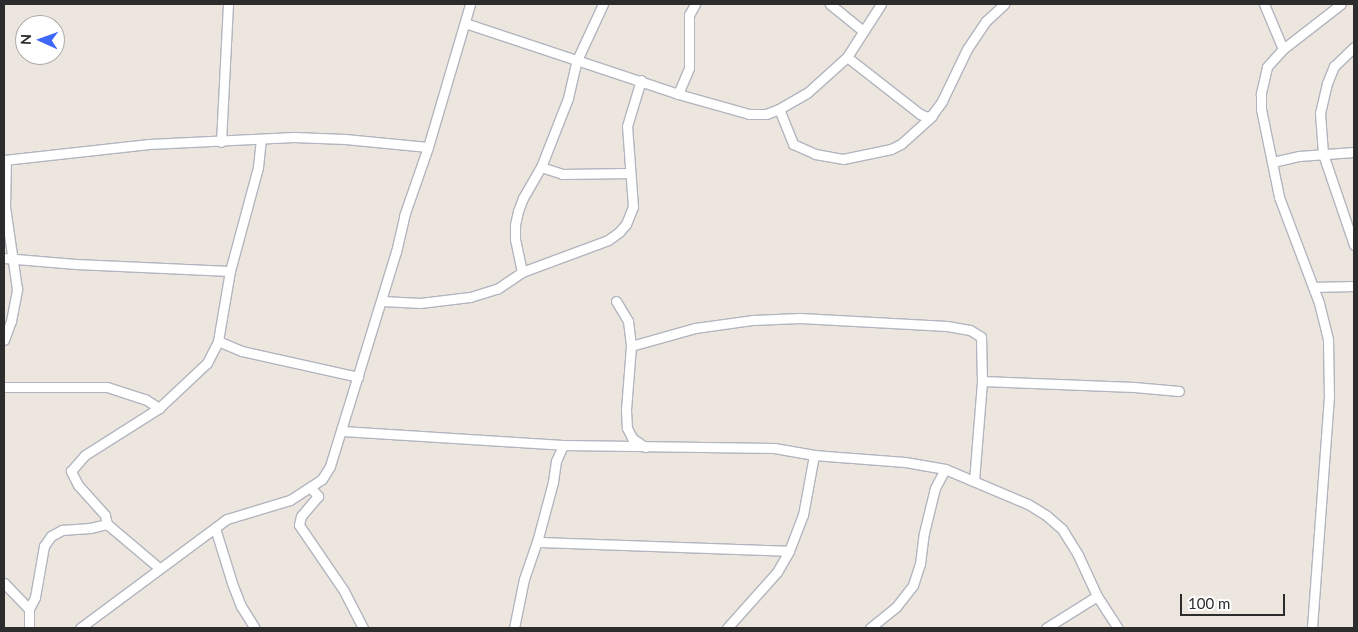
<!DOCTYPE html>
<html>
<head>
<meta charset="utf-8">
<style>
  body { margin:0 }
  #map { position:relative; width:1358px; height:632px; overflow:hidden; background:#ede6de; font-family:Lato,sans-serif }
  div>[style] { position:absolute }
  .roads { filter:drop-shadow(1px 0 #b2b5bf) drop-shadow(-1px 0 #b2b5bf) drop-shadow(0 1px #b2b5bf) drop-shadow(0 -1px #b2b5bf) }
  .street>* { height:9px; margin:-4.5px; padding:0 4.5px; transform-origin:4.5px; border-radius:4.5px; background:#fff }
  span { translate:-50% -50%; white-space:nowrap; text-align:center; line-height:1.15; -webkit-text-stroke:4px #fff; paint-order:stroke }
  .frame { position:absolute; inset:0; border:5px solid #2c2c2c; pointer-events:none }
  .north { position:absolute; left:15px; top:15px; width:50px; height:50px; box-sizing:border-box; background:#fff; border:1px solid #ababab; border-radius:50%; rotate:272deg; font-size:14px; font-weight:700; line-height:20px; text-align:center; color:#2c2c2c }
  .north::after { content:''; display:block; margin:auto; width:18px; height:22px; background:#3f68f9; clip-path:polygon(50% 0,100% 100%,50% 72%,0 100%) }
  .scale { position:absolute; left:1180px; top:594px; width:105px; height:22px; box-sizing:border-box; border:2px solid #2c2c2c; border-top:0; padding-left:6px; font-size:15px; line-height:18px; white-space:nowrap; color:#2c2c2c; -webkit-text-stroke:4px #fff; paint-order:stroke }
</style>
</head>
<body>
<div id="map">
  <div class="roads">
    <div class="street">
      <i style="left:830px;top:4px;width:43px;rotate:39.3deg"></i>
      <i style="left:1264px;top:4px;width:49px;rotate:67.1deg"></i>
      <i style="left:1283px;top:49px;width:24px;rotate:132deg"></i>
      <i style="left:1267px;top:67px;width:28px;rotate:103deg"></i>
      <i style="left:1261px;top:94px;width:15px;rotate:90deg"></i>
      <i style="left:1261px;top:109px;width:90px;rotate:78.4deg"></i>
      <i style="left:1279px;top:197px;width:113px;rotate:69.3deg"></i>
      <i style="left:1319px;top:303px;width:38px;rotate:76deg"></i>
      <i style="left:1328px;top:340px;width:56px;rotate:89deg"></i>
      <i style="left:1329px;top:396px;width:233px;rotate:94.2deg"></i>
      <i style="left:465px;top:23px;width:225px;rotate:18.4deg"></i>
      <i style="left:678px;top:94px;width:74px;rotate:15.7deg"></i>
      <i style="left:749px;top:114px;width:17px"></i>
      <i style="left:766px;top:114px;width:14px;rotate:-21deg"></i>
      <i style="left:779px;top:109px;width:32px;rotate:-30deg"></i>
      <i style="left:807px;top:93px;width:54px;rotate:-42deg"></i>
      <i style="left:847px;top:57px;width:63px;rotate:-57.3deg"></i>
      <i style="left:1354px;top:47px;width:28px;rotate:136deg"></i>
      <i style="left:1334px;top:66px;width:18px;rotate:112deg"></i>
      <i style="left:1327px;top:83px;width:31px;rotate:103deg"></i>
      <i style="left:1320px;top:113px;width:41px;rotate:85.8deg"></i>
      <i style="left:1323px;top:154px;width:96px;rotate:71.2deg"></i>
      <i style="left:1283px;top:49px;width:73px;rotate:-37.8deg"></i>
      <i style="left:847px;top:57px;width:93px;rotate:38deg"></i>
      <i style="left:920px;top:114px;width:8px;rotate:23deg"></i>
      <i style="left:927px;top:117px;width:5px;rotate:-22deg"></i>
      <i style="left:932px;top:115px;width:17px;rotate:-54deg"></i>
      <i style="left:942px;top:101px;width:58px;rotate:-64.3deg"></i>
      <i style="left:967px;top:49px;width:34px;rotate:-56deg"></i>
      <i style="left:986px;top:21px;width:25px;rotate:-43deg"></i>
      <i style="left:678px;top:94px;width:28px;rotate:-67deg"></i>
      <i style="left:689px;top:68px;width:53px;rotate:-90deg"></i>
      <i style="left:689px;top:15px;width:13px;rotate:-61deg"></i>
      <i style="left:779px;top:109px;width:38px;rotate:68deg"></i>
      <i style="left:793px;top:144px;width:24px;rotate:24deg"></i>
      <i style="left:815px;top:154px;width:28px;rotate:10deg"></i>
      <i style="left:843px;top:159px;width:49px;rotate:-11.8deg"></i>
      <i style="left:891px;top:149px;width:11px;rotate:-27deg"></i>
      <i style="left:901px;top:144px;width:42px;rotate:-42.1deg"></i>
      <i style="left:221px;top:142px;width:138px;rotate:-87.1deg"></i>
      <i style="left:4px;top:160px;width:146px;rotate:-6.3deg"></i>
      <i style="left:149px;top:144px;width:145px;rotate:-2.8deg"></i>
      <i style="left:294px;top:137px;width:51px;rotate:2.2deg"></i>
      <i style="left:345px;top:139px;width:83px;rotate:5.5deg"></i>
      <i style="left:1273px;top:162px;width:27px;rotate:-13deg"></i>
      <i style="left:1299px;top:156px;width:55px;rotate:-4.2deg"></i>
      <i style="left:541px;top:167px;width:22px;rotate:18deg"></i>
      <i style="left:562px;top:174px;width:68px;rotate:-0.8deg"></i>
      <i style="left:4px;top:258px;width:72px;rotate:4.8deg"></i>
      <i style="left:76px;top:264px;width:154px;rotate:2.6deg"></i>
      <i style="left:522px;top:272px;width:34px;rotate:-102deg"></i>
      <i style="left:515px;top:239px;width:14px;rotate:-90deg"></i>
      <i style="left:515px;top:225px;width:14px;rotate:-78deg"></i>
      <i style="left:518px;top:211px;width:14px;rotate:-69deg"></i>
      <i style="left:523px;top:198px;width:36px;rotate:-60deg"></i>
      <i style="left:541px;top:167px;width:74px;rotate:-68.6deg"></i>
      <i style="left:568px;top:98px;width:39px;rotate:-77deg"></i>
      <i style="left:577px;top:60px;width:62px;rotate:-65.1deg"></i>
      <i style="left:1313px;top:287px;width:41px;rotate:-1.4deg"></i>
      <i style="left:382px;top:301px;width:38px;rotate:3deg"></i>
      <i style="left:420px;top:303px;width:50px;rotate:-6.8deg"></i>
      <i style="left:470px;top:297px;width:28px;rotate:-17deg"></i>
      <i style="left:497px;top:289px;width:30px;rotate:-34deg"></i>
      <i style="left:522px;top:272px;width:92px;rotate:-20.4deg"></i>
      <i style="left:608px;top:240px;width:14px;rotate:-36deg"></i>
      <i style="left:619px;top:232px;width:11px;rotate:-49deg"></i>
      <i style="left:626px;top:224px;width:18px;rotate:-68deg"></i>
      <i style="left:633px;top:207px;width:81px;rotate:-94.2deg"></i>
      <i style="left:627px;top:126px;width:48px;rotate:-73.1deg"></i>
      <i style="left:616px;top:301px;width:23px;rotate:59deg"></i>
      <i style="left:628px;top:321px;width:25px;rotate:83deg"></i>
      <i style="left:631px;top:346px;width:64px;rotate:94.5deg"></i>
      <i style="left:626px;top:410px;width:18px;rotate:87deg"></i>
      <i style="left:627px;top:428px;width:11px;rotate:63deg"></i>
      <i style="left:632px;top:438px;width:16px;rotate:35deg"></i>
      <i style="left:4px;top:340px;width:20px;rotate:-70deg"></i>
      <i style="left:11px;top:321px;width:33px;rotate:-79deg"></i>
      <i style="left:17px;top:289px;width:83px;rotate:-98.3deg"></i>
      <i style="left:5px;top:207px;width:46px;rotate:-88.8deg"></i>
      <i style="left:218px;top:341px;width:26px;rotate:23deg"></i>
      <i style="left:242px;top:351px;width:119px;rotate:12.6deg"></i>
      <i style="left:631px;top:346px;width:66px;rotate:-15.7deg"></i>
      <i style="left:695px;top:328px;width:59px;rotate:-7.9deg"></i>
      <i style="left:753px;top:320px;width:47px;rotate:-2.4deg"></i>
      <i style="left:800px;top:318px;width:147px;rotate:3.1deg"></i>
      <i style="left:947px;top:326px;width:23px;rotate:10deg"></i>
      <i style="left:970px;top:330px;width:13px;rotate:32deg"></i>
      <i style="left:981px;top:337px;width:44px;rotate:88.7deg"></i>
      <i style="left:4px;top:387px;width:103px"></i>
      <i style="left:107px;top:387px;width:40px;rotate:18deg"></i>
      <i style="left:145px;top:399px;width:17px;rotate:33deg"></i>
      <i style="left:342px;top:431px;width:221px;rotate:3.6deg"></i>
      <i style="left:563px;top:445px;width:211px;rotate:0.8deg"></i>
      <i style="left:774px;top:448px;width:41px;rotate:9.9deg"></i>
      <i style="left:814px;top:455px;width:91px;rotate:4.4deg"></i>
      <i style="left:905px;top:462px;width:41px;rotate:9.9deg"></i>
      <i style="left:945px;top:469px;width:90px;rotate:22.9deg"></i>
      <i style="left:1028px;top:504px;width:22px;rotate:32deg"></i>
      <i style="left:1047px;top:516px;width:20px;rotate:41deg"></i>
      <i style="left:1062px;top:529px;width:31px;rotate:58deg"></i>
      <i style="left:1078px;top:555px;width:45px;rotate:65.1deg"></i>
      <i style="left:1097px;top:596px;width:38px;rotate:57deg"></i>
      <i style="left:974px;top:481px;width:100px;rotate:-85.4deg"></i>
      <i style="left:982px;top:381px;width:152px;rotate:2.3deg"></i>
      <i style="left:1134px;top:387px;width:45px;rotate:5.1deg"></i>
      <i style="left:311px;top:488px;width:11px;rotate:49deg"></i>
      <i style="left:318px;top:496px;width:26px;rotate:130deg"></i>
      <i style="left:301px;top:516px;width:9px;rotate:103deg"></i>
      <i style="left:299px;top:525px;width:80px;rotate:55.7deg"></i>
      <i style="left:344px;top:591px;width:42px;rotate:62.8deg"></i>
      <i style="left:107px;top:524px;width:9px;rotate:-103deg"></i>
      <i style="left:105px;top:515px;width:40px;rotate:-132deg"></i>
      <i style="left:78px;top:485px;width:16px;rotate:-117deg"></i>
      <i style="left:71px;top:471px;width:21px;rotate:-49deg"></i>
      <i style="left:85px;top:455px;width:88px;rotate:-32.4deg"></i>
      <i style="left:159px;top:408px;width:66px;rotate:-43.2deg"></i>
      <i style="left:207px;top:363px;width:25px;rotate:-63deg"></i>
      <i style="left:218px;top:341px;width:71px;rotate:-80.3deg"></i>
      <i style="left:230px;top:271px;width:108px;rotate:-74.9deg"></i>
      <i style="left:258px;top:167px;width:27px;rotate:-84deg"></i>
      <i style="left:215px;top:528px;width:58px;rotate:72.8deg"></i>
      <i style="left:232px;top:583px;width:25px;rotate:69deg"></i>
      <i style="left:241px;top:606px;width:26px;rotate:58deg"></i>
      <i style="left:537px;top:542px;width:252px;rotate:2deg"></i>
      <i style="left:4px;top:583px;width:36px;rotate:46deg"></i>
      <i style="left:29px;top:609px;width:19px;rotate:90deg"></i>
      <i style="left:29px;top:609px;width:13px;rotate:-63deg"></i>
      <i style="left:35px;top:597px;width:52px;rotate:-80deg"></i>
      <i style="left:44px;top:546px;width:12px;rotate:-55deg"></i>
      <i style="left:51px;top:536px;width:13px;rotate:-29deg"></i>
      <i style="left:62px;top:530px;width:28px;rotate:-4deg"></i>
      <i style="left:90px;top:528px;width:17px;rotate:-13deg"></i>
      <i style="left:107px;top:524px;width:68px;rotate:40.2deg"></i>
      <i style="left:80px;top:628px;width:183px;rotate:-36.6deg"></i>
      <i style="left:227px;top:519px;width:66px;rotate:-16.8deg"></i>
      <i style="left:290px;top:500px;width:38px;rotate:-33deg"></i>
      <i style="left:322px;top:479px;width:15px;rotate:-58deg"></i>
      <i style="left:330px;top:466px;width:224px;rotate:-72.9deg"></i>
      <i style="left:396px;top:252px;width:37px;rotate:-77deg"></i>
      <i style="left:404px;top:216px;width:73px;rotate:-70.8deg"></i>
      <i style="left:428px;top:147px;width:149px;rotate:-73.6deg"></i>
      <i style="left:514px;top:628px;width:50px;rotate:-78.5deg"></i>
      <i style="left:524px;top:579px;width:39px;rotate:-71deg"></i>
      <i style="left:537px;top:542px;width:62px;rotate:-75.1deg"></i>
      <i style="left:553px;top:482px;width:21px;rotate:-82deg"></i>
      <i style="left:556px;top:461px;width:17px;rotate:-66deg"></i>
      <i style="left:727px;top:628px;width:75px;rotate:-48.2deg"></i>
      <i style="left:777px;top:572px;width:24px;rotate:-60deg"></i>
      <i style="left:789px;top:551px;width:39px;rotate:-69deg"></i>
      <i style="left:803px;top:515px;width:61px;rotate:-79.6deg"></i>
      <i style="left:870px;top:628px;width:33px;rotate:-39deg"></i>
      <i style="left:896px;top:607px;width:28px;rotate:-52deg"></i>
      <i style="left:913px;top:585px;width:22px;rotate:-72deg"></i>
      <i style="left:920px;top:564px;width:31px;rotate:-83deg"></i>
      <i style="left:924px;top:533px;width:46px;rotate:-76.3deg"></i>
      <i style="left:935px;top:488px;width:21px;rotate:-62deg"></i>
      <i style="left:1046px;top:628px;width:60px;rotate:-32.1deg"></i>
    </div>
  </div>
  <div class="frame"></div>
  <div class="north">N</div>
  <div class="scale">100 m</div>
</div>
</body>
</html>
